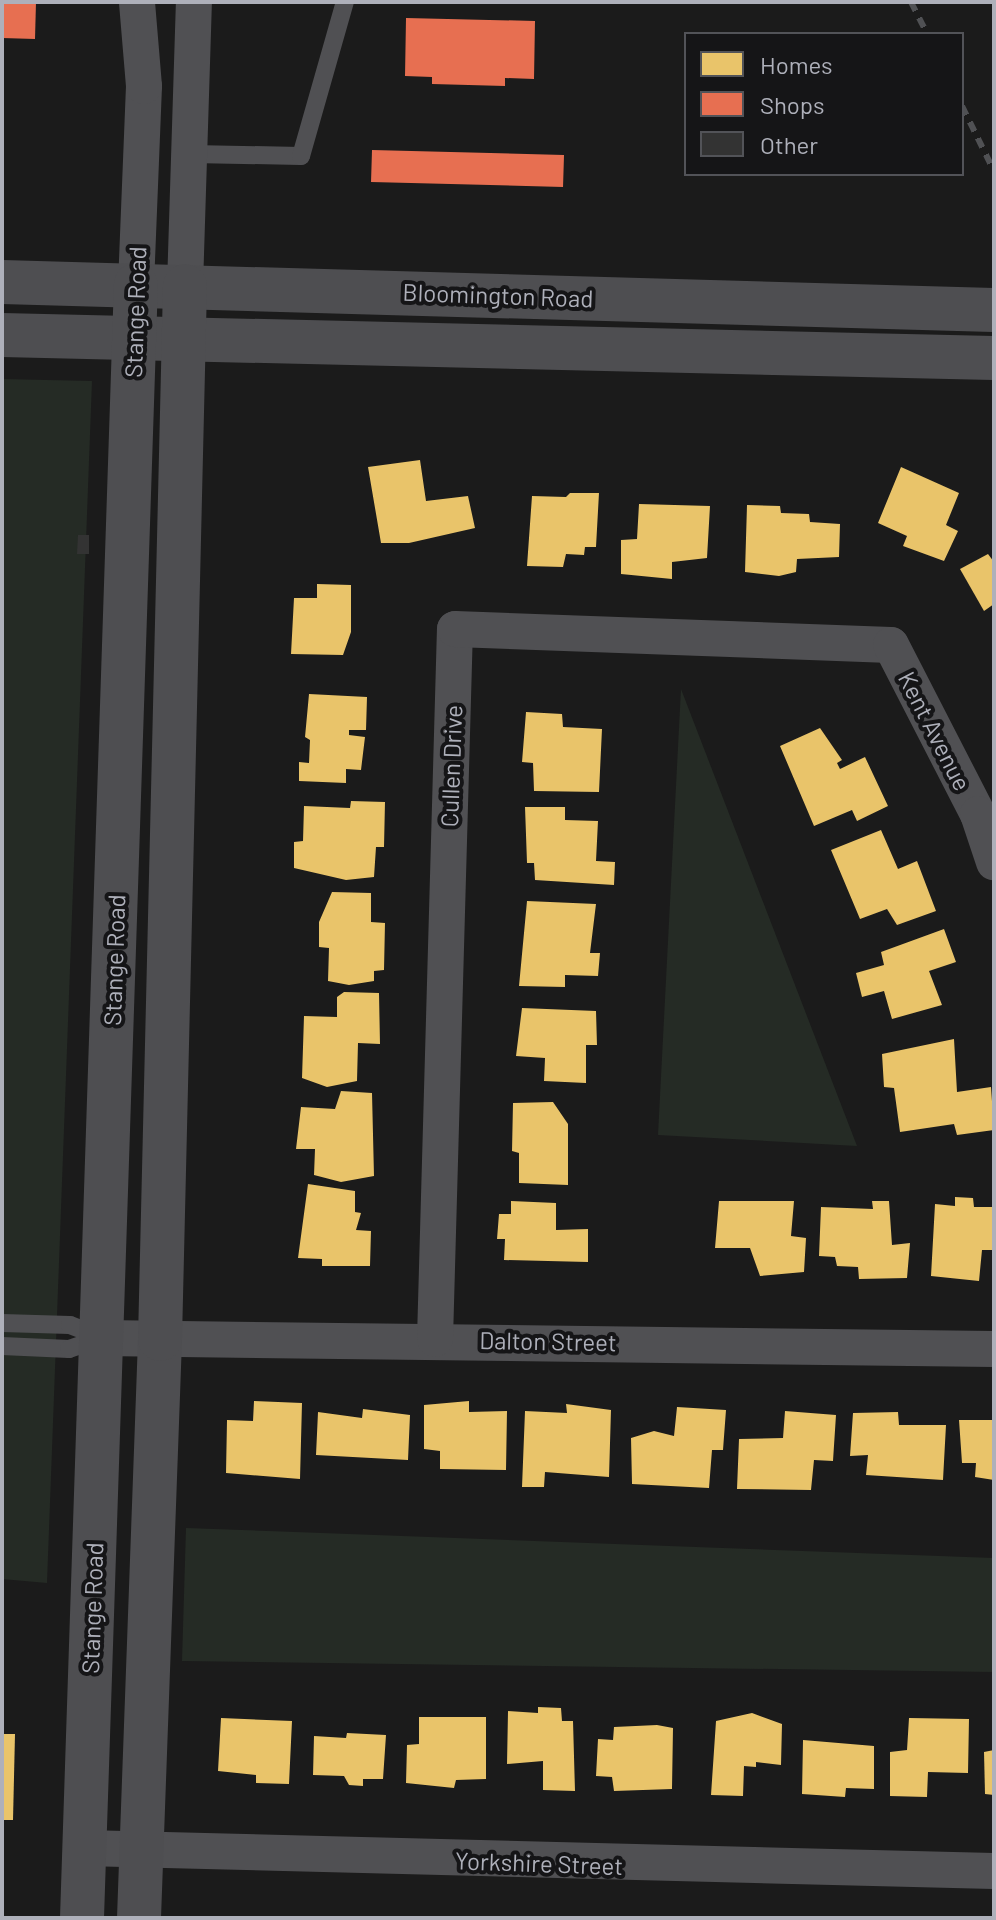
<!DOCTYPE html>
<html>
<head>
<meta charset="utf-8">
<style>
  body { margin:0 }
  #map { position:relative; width:996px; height:1920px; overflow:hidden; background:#1b1b1b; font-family:Barlow,sans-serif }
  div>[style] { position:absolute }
  .green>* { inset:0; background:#252b25 }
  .homes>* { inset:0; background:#e9c46a }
  .shops>* { inset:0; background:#e76f51 }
  .building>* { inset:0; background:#333 }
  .lane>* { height:18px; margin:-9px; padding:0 9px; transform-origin:9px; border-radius:9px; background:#505053 }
  .street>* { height:36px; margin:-18px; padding:0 18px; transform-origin:18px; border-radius:18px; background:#505053 }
  .secondary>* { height:44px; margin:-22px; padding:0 22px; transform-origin:22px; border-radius:22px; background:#4e4e51 }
  .rail>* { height:6px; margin-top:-3px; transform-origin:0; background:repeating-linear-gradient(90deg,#505154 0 10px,transparent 0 18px) }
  span { translate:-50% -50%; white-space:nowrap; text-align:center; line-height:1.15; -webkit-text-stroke:8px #151517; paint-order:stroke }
  .street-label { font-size:24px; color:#aeb0ba }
  .frame { position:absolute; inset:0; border:4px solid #aeb0ba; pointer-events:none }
  .legend { position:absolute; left:684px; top:32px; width:280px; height:144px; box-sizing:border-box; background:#151517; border:2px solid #525358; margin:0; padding:10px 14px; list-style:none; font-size:24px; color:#aeb0ba }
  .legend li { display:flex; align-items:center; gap:16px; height:40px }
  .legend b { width:40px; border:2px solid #525358 }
</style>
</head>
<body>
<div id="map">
  <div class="green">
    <i style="clip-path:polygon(2px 379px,92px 381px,47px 1583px,2px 1579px)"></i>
    <i style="clip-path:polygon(681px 689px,857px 1146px,658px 1135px)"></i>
    <i style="clip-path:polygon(186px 1528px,994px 1558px,994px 1672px,182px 1661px)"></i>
  </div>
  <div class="homes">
    <i style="clip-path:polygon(420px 460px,426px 501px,468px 496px,475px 528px,409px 543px,381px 543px,368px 467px)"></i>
    <i style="clip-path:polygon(901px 467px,959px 493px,946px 525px,958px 531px,944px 561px,903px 546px,907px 536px,878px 523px)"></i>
    <i style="clip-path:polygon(570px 493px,599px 493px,596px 547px,585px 547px,584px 555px,566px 554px,563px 567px,527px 566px,532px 496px,566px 497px)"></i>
    <i style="clip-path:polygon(639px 504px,710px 506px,707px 558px,672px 562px,672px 579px,621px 574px,621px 540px,637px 539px)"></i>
    <i style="clip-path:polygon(747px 505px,780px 506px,781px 513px,809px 514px,810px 522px,840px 524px,839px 557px,797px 559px,796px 572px,779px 576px,745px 572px)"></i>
    <i style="clip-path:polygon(988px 554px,994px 562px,994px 604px,984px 611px,960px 569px)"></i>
    <i style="clip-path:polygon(317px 584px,351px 585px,351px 632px,343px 655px,291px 654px,294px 598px,317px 598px)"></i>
    <i style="clip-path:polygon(309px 694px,367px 697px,366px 730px,349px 730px,349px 735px,365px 737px,361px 770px,346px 769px,346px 783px,299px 781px,299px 762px,309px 763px,310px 740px,305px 737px)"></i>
    <i style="clip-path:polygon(526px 712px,562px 714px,563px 727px,602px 729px,599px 792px,534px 791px,533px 763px,522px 762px)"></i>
    <i style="clip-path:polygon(820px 728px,842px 760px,837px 763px,840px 769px,865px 757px,888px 806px,857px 821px,852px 810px,814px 826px,780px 746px)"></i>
    <i style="clip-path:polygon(351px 801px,385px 802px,384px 847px,376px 847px,374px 877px,346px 880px,294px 868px,294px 842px,303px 841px,304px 806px,350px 808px)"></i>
    <i style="clip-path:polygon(525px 807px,565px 807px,565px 820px,598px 821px,596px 861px,615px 862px,614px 885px,535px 880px,534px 863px,527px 863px)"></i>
    <i style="clip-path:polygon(881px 830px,898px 869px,917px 861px,936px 911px,897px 925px,887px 909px,860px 919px,831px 850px)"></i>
    <i style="clip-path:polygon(332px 892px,371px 893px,371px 922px,385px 923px,384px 970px,374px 971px,374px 981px,349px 985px,328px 981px,329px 948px,319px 947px,319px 922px)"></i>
    <i style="clip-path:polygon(527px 901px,596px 904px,590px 953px,600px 953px,598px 976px,565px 975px,565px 987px,519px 986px)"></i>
    <i style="clip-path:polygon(944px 929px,956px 962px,929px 971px,942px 1005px,892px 1019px,884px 991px,862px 997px,856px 973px,884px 965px,881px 952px)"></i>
    <i style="clip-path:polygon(344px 992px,379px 993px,380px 1044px,358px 1043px,357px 1081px,327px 1087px,302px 1078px,304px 1016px,337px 1017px,337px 997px)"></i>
    <i style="clip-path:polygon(522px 1008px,596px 1011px,597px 1045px,586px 1045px,586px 1083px,544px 1081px,545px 1058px,516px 1056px)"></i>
    <i style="clip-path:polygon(954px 1039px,957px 1092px,991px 1087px,994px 1130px,957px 1135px,954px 1124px,900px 1132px,894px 1088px,884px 1087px,882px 1054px)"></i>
    <i style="clip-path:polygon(341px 1091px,372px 1093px,374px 1176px,341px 1182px,314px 1175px,315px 1149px,296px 1149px,301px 1107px,335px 1109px)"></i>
    <i style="clip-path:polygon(553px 1102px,568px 1124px,568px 1185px,519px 1183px,519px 1153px,512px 1151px,513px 1103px)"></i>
    <i style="clip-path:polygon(308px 1184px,355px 1191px,355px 1212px,361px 1213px,356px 1230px,371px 1231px,370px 1266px,322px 1266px,322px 1259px,298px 1258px)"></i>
    <i style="clip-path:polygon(955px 1197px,973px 1198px,974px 1207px,994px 1207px,994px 1250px,982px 1250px,979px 1281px,931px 1276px,935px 1204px,955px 1206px)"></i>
    <i style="clip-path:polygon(511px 1201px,556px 1203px,556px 1230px,588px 1229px,588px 1262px,504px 1260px,505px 1239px,497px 1239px,499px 1214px,511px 1214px)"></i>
    <i style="clip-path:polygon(719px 1201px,794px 1201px,791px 1236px,806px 1238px,804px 1272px,760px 1276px,750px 1248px,715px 1248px)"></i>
    <i style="clip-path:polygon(872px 1201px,889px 1201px,892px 1245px,910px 1243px,907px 1278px,859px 1279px,858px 1267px,837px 1266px,835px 1257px,819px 1256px,821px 1207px,873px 1209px)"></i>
    <i style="clip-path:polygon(254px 1401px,302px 1403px,300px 1479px,226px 1473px,227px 1420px,253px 1421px)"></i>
    <i style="clip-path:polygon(469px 1401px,469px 1412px,507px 1411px,506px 1470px,440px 1469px,440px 1451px,424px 1449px,424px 1405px)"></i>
    <i style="clip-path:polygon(566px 1404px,611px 1410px,609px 1477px,545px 1472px,544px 1487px,522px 1487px,525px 1411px,567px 1413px)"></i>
    <i style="clip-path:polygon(677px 1407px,726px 1410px,723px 1450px,712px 1450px,709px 1488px,632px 1484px,631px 1438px,654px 1431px,674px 1436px)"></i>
    <i style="clip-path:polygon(363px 1409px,410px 1415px,408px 1460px,316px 1455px,318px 1412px,362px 1418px)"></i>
    <i style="clip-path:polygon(785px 1411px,836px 1415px,833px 1461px,814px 1460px,811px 1490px,737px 1489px,739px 1439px,783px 1438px)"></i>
    <i style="clip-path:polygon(898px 1412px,899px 1425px,946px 1425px,943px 1480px,866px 1475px,868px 1455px,850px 1456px,853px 1413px)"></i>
    <i style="clip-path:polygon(959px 1420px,994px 1420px,994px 1480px,975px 1477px,976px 1463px,962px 1463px)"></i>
    <i style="clip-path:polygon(538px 1707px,561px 1708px,562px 1721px,573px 1721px,575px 1791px,543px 1790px,543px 1761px,507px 1764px,508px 1711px,538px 1713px)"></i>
    <i style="clip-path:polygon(752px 1713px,782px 1724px,781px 1765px,756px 1762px,756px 1767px,744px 1766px,743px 1796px,711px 1795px,716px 1721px)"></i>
    <i style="clip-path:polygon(419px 1717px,486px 1717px,486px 1779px,456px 1780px,454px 1788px,406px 1783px,407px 1745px,419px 1744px)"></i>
    <i style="clip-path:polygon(221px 1718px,292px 1721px,289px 1784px,256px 1783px,256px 1775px,218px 1771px)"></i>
    <i style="clip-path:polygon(909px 1718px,969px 1719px,968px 1773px,928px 1772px,927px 1797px,890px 1796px,890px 1752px,907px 1750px)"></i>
    <i style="clip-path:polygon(657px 1725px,673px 1728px,672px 1789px,614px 1791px,612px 1777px,596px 1776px,598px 1739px,613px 1740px,614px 1727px)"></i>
    <i style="clip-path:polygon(347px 1733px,386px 1735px,383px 1779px,363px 1779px,363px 1786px,349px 1785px,344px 1776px,313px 1775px,314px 1736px,346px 1738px)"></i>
    <i style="clip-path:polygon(2px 1734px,15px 1734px,13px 1820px,2px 1820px)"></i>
    <i style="clip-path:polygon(803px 1740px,874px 1746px,874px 1789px,846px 1788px,845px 1797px,802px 1794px)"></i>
    <i style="clip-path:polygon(994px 1750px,994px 1795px,985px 1794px,984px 1752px)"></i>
  </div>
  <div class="shops">
    <i style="clip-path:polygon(2px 2px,36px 2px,35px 39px,2px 38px)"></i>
    <i style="clip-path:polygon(406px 18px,535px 21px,534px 79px,505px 78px,505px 86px,432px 84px,432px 77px,405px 76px)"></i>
    <i style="clip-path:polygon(372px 150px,564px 155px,563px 187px,371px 182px)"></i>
  </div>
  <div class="building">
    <i style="clip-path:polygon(78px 535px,89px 535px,89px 554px,77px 554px)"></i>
  </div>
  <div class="lane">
    <i style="left:191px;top:154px;width:110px;rotate:1deg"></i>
    <i style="left:301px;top:156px;width:160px;rotate:-74.1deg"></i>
    <i style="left:2px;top:1323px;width:68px;rotate:1.7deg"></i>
    <i style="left:70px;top:1325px;width:31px;rotate:21deg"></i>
    <i style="left:2px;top:1346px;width:67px;rotate:2.6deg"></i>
    <i style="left:69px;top:1349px;width:34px;rotate:-19deg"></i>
  </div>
  <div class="street">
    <i style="left:136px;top:285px;width:199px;rotate:-87.7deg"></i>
    <i style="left:144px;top:86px;width:84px;rotate:-94.8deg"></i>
    <i style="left:185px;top:286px;width:284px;rotate:-88.2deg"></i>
    <i style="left:101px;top:1338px;width:893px;rotate:0.71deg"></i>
    <i style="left:435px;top:1339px;width:710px;rotate:-88.39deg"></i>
    <i style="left:455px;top:629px;width:436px;rotate:2.1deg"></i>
    <i style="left:891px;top:645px;width:190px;rotate:62.8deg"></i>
    <i style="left:978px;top:814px;width:51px;rotate:71.6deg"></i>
    <i style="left:84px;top:1848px;width:910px;rotate:1.45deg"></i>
  </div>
  <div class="secondary">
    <i style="left:2px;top:282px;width:992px;rotate:1.62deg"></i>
    <i style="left:2px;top:335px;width:992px;rotate:1.33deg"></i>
    <i style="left:82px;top:1918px;width:1634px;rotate:-88.11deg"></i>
    <i style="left:139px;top:1918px;width:579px;rotate:-87.92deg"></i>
    <i style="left:160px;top:1339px;width:1053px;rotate:-88.64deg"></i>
  </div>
  <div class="rail">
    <i style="left:911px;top:2px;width:36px;rotate:63deg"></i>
    <i style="left:962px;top:106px;width:72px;rotate:63.8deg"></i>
  </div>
  <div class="street-label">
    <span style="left:498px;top:295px;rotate:2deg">Bloomington Road</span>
    <span style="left:135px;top:312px;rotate:-88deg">Stange Road</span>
    <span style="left:935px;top:731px;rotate:63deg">Kent Avenue</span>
    <span style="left:451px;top:766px;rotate:-88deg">Cullen Drive</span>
    <span style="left:114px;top:960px;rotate:-88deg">Stange Road</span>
    <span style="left:548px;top:1341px;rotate:1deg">Dalton Street</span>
    <span style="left:92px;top:1608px;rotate:-88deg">Stange Road</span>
    <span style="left:539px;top:1863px;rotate:2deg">Yorkshire Street</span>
  </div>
  <div class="frame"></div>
  <ul class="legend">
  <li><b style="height:22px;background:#e9c46a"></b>Homes</li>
  <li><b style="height:22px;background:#e76f51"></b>Shops</li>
  <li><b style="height:22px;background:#333"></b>Other</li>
  </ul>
</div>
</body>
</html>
